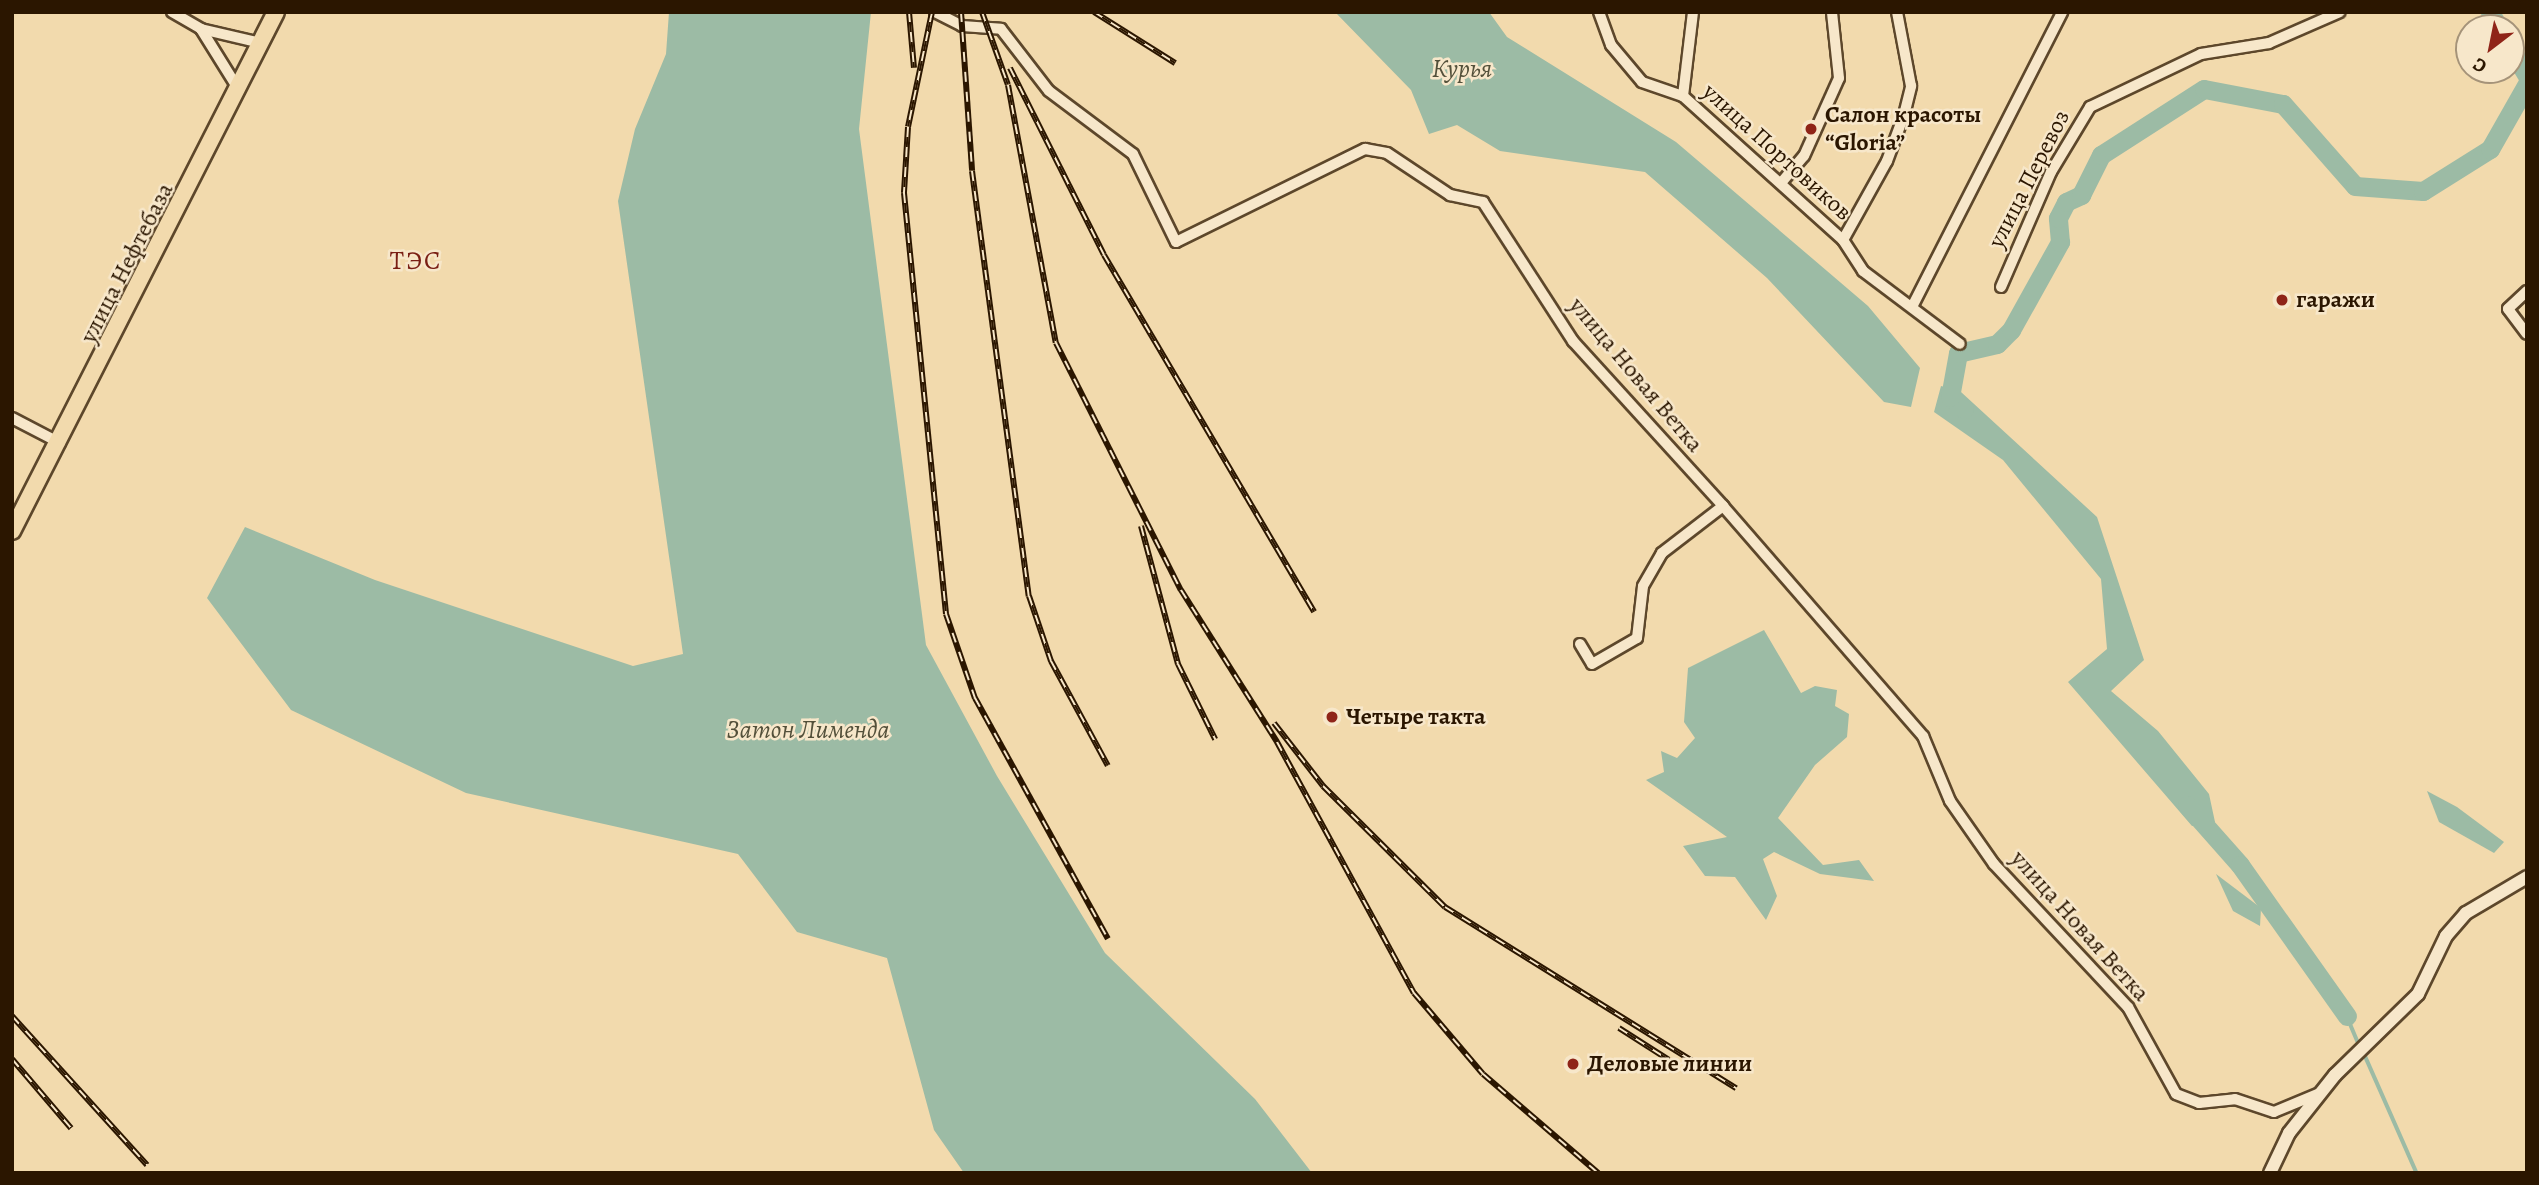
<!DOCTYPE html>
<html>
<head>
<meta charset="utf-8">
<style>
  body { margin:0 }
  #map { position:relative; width:2539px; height:1185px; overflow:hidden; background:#f2daad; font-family:Alegreya,serif }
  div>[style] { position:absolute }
  .water>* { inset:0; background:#9cbba5 }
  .stream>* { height:3.5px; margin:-1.75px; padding:0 1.75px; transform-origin:1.75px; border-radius:1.75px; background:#9cbba5 }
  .river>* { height:19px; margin:-9.5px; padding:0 9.5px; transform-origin:9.5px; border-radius:9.5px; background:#9cbba5 }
  .roads { filter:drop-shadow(2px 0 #5d472b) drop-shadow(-2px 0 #5d472b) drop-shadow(0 2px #5d472b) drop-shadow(0 -2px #5d472b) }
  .minor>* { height:10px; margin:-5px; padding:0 5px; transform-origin:5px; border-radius:5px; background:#f7e7ca }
  .tertiary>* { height:12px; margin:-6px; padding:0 6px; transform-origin:6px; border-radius:6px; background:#f7e7ca }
  .primary>* { height:16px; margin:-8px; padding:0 8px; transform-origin:8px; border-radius:8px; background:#f2daad }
  .rail>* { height:6px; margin-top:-3px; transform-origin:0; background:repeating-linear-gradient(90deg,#f7e7ca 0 10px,#2b1600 0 20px); box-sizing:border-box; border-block:2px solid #2b1600 }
  .dots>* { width:19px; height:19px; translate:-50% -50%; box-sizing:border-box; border:4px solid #f7e7ca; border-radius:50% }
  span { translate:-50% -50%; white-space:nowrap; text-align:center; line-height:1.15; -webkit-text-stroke:5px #f7e7ca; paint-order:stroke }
  .poi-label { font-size:24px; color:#2b1600; font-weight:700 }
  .left { translate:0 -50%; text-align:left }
  .street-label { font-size:24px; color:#2b1600 }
  .water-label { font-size:26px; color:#53503a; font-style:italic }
  .neighbourhood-label { font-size:26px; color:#7a1f14; letter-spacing:2px }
  .frame { position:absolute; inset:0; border:14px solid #2b1600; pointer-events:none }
  .north { position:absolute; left:2455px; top:14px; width:70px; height:70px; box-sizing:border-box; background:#f7e7ca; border:2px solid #a59379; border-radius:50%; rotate:212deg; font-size:19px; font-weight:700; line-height:28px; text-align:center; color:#2b1600 }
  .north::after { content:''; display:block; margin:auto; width:24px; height:32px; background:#8f2418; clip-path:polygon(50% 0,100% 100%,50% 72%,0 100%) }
</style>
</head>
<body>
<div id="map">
  <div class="water">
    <i style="clip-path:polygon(669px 12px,871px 12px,859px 129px,926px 645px,997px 776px,1105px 953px,1255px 1099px,1312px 1173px,964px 1173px,934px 1130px,887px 958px,797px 932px,738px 854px,466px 793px,291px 710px,207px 598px,245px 527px,375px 580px,633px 666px,683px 654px,618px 201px,635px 129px,666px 54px)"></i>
    <i style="clip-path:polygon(1335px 12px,1489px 12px,1507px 37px,1676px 142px,1868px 306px,1920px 368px,1911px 407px,1884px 402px,1767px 278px,1645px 172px,1500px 151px,1457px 125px,1429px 134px,1411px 90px)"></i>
    <i style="clip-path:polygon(1941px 386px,1961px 392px,2097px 517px,2144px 660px,2111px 691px,2158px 731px,2209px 794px,2215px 822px,2192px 826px,2068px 682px,2107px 649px,2101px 579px,2003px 460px,1934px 412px)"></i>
    <i style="clip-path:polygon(1764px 630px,1801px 693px,1815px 686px,1837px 690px,1835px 706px,1849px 714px,1847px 737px,1815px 765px,1778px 818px,1823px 865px,1859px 860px,1874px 881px,1820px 874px,1774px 852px,1763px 859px,1777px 896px,1766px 920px,1735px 877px,1705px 876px,1683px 846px,1727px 837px,1646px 780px,1664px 772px,1661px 751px,1677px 758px,1695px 738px,1684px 722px,1688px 668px)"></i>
    <i style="clip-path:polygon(2427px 791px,2457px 807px,2504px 842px,2494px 853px,2439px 822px)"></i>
    <i style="clip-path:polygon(2216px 874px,2261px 908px,2260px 926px,2233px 911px)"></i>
  </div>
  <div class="stream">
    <i style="left:2347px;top:1016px;width:33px;rotate:67deg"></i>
    <i style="left:2364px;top:1053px;width:131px;rotate:66.2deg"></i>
  </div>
  <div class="river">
    <i style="left:2490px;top:12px;width:18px;rotate:61deg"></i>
    <i style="left:2511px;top:49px;width:31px;rotate:59deg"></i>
    <i style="left:1964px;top:409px;width:18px;rotate:-139deg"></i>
    <i style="left:1950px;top:397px;width:45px;rotate:-79.7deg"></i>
    <i style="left:1958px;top:353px;width:40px;rotate:-13deg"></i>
    <i style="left:1997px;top:344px;width:20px;rotate:-45deg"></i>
    <i style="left:2011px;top:330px;width:101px;rotate:-60.9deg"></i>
    <i style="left:2060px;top:242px;width:24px;rotate:-95deg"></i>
    <i style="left:2058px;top:218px;width:18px;rotate:-63deg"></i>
    <i style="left:2066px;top:202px;width:17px;rotate:-25deg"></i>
    <i style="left:2081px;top:195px;width:45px;rotate:-63.4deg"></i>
    <i style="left:2101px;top:155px;width:122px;rotate:-32.7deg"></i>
    <i style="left:2204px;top:89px;width:80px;rotate:10.8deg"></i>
    <i style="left:2283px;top:104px;width:109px;rotate:48.7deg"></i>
    <i style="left:2355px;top:186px;width:68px;rotate:4.2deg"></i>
    <i style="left:2423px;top:191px;width:79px;rotate:-32.1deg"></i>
    <i style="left:2490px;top:149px;width:75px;rotate:-60.4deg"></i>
    <i style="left:2187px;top:805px;width:80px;rotate:48.5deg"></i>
    <i style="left:2240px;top:865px;width:185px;rotate:54.7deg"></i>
  </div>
  <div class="roads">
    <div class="minor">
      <i style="left:172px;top:12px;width:34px;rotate:30deg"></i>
      <i style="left:201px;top:29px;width:62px;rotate:13.1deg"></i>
      <i style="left:935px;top:12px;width:30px;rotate:27deg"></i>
      <i style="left:962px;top:26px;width:39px;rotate:4deg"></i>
      <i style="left:1001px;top:29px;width:78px;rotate:52.3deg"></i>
      <i style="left:1049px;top:91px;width:105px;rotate:36.9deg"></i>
      <i style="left:1133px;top:154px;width:98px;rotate:64deg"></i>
      <i style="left:1176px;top:242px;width:211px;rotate:-26.2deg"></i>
      <i style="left:1365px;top:149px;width:22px;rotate:10deg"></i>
      <i style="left:1387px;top:153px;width:76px;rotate:33.7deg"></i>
      <i style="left:1450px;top:195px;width:34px;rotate:12deg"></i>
      <i style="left:1483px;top:202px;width:166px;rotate:57.1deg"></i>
      <i style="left:1573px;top:341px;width:223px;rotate:47.7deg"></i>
      <i style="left:1599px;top:12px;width:35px;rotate:70deg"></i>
      <i style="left:1611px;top:45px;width:48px;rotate:50deg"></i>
      <i style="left:1642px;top:82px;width:43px;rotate:18.9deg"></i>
      <i style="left:1683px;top:96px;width:215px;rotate:42deg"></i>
      <i style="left:1843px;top:240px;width:37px;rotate:57deg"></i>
      <i style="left:1863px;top:271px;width:121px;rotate:37deg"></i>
      <i style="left:201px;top:29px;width:72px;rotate:58.1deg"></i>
      <i style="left:1683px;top:96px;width:85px;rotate:-83.2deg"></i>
      <i style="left:1781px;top:183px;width:35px;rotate:-50deg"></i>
      <i style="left:1804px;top:156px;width:85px;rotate:-65.8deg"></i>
      <i style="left:1839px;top:78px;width:66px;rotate:-96.1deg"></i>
      <i style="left:1843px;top:240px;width:90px;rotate:-60.9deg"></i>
      <i style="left:1887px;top:161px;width:49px;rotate:-69.7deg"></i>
      <i style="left:1904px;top:115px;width:30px;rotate:-76deg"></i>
      <i style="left:1911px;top:86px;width:75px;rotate:-100.7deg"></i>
      <i style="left:2001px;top:287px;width:125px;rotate:-66.5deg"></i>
      <i style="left:2051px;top:172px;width:76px;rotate:-59deg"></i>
      <i style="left:2090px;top:107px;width:123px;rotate:-25.5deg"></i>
      <i style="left:2201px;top:54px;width:69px;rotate:-9.2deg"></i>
      <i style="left:2269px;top:43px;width:77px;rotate:-23.6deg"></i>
      <i style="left:2527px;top:291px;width:26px;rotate:137deg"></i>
      <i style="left:2508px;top:309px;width:31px;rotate:53deg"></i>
      <i style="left:1912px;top:307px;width:331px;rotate:-63deg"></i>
      <i style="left:12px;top:418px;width:54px;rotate:27.5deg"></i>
      <i style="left:1580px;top:644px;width:23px;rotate:59deg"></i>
      <i style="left:1592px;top:664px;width:52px;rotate:-30deg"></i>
      <i style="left:1637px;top:638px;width:52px;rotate:-83.4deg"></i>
      <i style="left:1643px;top:586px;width:38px;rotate:-60deg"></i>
      <i style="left:1662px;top:553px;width:77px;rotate:-37.6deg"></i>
      <i style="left:1723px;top:506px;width:305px;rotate:49deg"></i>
      <i style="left:1923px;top:736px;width:70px;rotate:67.4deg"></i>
      <i style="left:1950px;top:801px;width:77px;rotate:55.1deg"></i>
      <i style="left:1994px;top:864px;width:196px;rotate:46.9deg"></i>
      <i style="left:2128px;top:1007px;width:99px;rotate:61.1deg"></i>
      <i style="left:2176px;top:1094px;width:25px;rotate:21deg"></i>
      <i style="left:2199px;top:1103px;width:36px;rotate:-6deg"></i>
      <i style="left:2235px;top:1099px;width:41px;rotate:18.4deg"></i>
      <i style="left:2274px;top:1112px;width:52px;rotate:-22.6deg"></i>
    </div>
    <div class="tertiary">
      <i style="left:2270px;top:1173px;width:44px;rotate:-64.6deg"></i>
      <i style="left:2289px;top:1133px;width:74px;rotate:-51.6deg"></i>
      <i style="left:2335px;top:1075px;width:116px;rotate:-44.3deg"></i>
      <i style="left:2418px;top:994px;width:64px;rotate:-64.2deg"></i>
      <i style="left:2446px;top:936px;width:30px;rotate:-49deg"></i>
      <i style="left:2466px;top:913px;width:71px;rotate:-30.5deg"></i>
    </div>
    <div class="primary">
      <i style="left:12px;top:531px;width:582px;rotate:-63.04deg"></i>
    </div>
  </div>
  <div class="rail">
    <i style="left:909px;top:12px;width:56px;rotate:84.9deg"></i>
    <i style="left:932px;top:12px;width:117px;rotate:101.8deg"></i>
    <i style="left:908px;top:127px;width:66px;rotate:93.5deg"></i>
    <i style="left:904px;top:193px;width:423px;rotate:84.3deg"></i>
    <i style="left:946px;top:614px;width:89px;rotate:71deg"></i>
    <i style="left:975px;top:698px;width:275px;rotate:61.1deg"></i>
    <i style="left:961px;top:12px;width:159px;rotate:86deg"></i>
    <i style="left:972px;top:171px;width:429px;rotate:82.4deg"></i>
    <i style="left:1029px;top:596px;width:69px;rotate:71.3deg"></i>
    <i style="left:1051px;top:661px;width:119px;rotate:61.5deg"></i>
    <i style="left:982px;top:12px;width:77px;rotate:70.4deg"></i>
    <i style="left:1008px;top:85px;width:262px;rotate:79.5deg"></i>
    <i style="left:1056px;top:343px;width:277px;rotate:63.2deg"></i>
    <i style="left:1181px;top:590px;width:180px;rotate:57.7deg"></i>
    <i style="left:1277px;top:742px;width:286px;rotate:61.4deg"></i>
    <i style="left:1414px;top:993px;width:106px;rotate:49.6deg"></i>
    <i style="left:1483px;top:1074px;width:152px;rotate:40.7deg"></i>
    <i style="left:1094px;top:12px;width:96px;rotate:32.2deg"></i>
    <i style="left:1010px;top:68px;width:209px;rotate:63.3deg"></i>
    <i style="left:1104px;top:255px;width:414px;rotate:59.5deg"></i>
    <i style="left:1141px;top:526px;width:143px;rotate:75deg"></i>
    <i style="left:1178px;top:664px;width:84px;rotate:63.7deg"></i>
    <i style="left:1274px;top:723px;width:80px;rotate:52.1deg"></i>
    <i style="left:1323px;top:786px;width:172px;rotate:44.8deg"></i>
    <i style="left:1445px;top:907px;width:343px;rotate:31.9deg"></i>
    <i style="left:12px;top:1016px;width:201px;rotate:47.8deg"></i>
    <i style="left:1619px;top:1028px;width:59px;rotate:32.6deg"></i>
    <i style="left:12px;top:1059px;width:91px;rotate:49.5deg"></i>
  </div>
  <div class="dots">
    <i style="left:1811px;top:129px;background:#8f2418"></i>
    <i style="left:2282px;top:300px;background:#8f2418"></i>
    <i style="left:1332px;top:717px;background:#8f2418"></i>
    <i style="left:1573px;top:1064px;background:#8f2418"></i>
  </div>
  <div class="poi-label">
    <span class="left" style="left:1825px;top:129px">Салон красоты<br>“Gloria”</span>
    <span class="left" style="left:2296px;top:300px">гаражи</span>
    <span class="left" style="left:1346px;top:717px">Четыре такта</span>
    <span class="left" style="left:1587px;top:1064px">Деловые линии</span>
  </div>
  <div class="street-label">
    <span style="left:1777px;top:152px;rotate:42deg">улица Портовиков</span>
    <span style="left:2029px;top:179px;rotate:-63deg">улица Перевоз</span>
    <span style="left:127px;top:263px;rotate:-63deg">улица Нефтебаза</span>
    <span style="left:1636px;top:375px;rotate:50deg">улица Новая Ветка</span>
    <span style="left:2080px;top:926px;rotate:48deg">улица Новая Ветка</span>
  </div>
  <div class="water-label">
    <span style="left:1462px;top:69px">Курья</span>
    <span style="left:808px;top:730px">Затон Лименда</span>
  </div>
  <div class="neighbourhood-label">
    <span style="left:416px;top:261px">ТЭС</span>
  </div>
  <div class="frame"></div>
  <div class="north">С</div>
</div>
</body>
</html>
